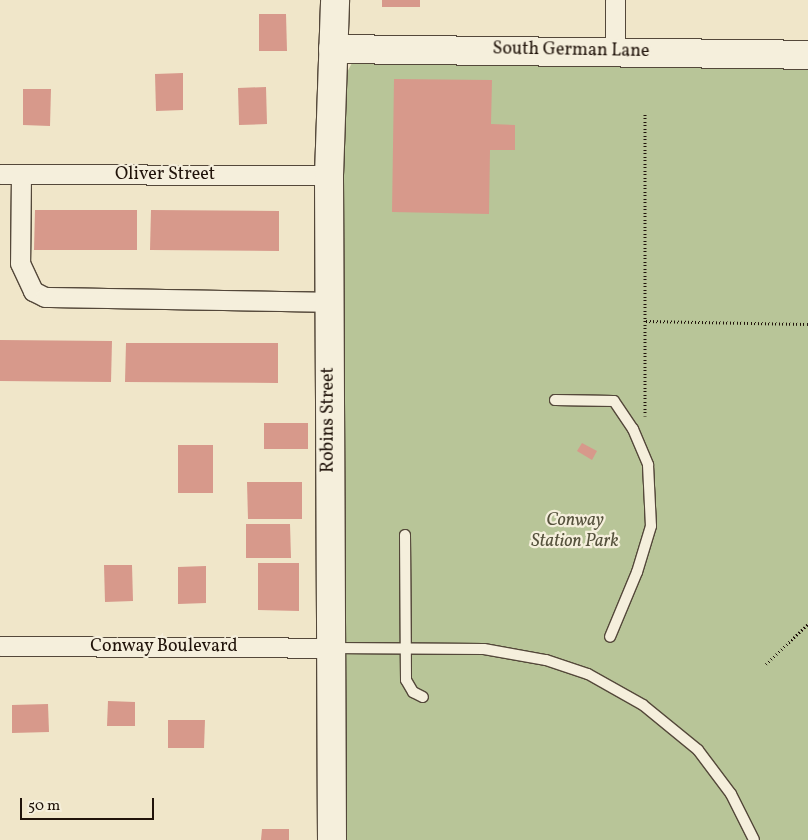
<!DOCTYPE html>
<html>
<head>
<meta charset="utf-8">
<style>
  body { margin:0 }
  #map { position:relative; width:808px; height:840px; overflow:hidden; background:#f0e6c9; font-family:Vollkorn,serif }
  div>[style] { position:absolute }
  .green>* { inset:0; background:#b8c598 }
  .building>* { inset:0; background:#d7998b }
  .path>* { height:3px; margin-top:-1.5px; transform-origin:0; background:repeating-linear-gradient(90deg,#20130a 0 1px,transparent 0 3.5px) }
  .roads { filter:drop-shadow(1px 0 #54483a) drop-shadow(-1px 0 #54483a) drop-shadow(0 1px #54483a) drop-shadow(0 -1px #54483a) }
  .lane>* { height:10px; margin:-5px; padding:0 5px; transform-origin:5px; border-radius:5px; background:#f5efdc }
  .street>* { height:19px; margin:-9.5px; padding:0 9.5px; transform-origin:9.5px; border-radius:9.5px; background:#f5efdc }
  .secondary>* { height:28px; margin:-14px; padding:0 14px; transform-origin:14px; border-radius:14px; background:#f5efdc }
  span { translate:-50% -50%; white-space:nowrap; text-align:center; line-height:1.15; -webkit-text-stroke:4.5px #f5efdc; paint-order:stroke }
  .street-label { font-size:18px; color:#20130a }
  .park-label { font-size:18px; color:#55513c; font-style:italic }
  .scale { position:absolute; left:20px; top:798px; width:134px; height:22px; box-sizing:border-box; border:2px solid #20130a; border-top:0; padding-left:6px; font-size:15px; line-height:18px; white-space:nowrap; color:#20130a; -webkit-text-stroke:4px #f5efdc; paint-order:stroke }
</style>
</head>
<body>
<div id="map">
  <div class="green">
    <i style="clip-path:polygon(353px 61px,808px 63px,808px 840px,340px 840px,344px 78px)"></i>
  </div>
  <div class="building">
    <i style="clip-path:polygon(382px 0,420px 0,420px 7px,382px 7px)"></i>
    <i style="clip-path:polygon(259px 14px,286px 14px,287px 51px,259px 51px)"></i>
    <i style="clip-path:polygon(183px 73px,183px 110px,156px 111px,155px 74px)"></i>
    <i style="clip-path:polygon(394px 79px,492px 80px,491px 124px,515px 125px,515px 150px,490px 150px,489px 214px,392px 212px)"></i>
    <i style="clip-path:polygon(266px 87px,267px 124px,239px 125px,238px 88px)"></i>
    <i style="clip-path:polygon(23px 89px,51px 89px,50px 126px,23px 125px)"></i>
    <i style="clip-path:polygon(35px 210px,137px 210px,137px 250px,34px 250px)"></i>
    <i style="clip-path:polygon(151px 210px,279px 211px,279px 251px,150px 250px)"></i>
    <i style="clip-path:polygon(0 340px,112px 341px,111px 382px,0 381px)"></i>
    <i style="clip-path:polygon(126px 343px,278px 343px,278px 383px,125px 382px)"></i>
    <i style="clip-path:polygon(264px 423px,308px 423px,308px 449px,264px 449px)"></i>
    <i style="clip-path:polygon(582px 443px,597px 451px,592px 460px,577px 451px)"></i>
    <i style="clip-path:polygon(178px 445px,213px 445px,213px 493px,178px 493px)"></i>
    <i style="clip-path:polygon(247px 482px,302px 482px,302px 519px,248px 519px)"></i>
    <i style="clip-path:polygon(246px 524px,290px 524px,291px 558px,246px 558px)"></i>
    <i style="clip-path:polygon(258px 563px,299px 563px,299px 611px,258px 610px)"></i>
    <i style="clip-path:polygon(104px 565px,132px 565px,133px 601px,105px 602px)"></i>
    <i style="clip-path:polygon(206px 566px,206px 603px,178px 604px,178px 567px)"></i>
    <i style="clip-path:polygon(108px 701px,135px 702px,135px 726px,107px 726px)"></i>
    <i style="clip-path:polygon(48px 704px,49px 732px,12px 733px,12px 705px)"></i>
    <i style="clip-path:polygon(168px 720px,205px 720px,204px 748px,168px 748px)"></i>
    <i style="clip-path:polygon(262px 829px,289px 829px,289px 840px,261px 840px)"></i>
  </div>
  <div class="path">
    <i style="left:646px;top:321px;width:162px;rotate:1.1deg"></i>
    <i style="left:645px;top:416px;width:302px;rotate:-90deg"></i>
    <i style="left:766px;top:664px;width:58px;rotate:-43.6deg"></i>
  </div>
  <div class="roads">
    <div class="lane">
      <i style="left:555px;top:400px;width:59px;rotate:1deg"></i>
      <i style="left:614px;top:401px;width:34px;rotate:56deg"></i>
      <i style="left:633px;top:429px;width:39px;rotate:67deg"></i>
      <i style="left:648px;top:465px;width:61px;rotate:87.2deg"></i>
      <i style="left:651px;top:526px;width:48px;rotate:106.9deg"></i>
      <i style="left:637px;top:572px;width:70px;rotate:112.6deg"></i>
      <i style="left:405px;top:535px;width:145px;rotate:89.6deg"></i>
      <i style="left:406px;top:680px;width:14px;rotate:60deg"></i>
      <i style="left:413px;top:692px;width:11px;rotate:27deg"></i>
      <i style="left:331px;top:648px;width:153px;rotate:0.4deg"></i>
      <i style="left:484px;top:649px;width:63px;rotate:10.1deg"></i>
      <i style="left:546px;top:660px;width:44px;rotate:18.4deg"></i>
      <i style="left:588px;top:674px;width:63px;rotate:29.4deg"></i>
      <i style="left:643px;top:705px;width:71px;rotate:39.3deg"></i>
      <i style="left:698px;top:750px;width:55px;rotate:53.1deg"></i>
      <i style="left:731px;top:794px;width:51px;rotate:63.4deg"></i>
    </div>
    <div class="street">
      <i style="left:615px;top:0;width:52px;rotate:90deg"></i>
      <i style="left:0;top:174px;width:329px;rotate:0.2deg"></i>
      <i style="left:21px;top:174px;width:89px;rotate:90.6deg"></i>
      <i style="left:20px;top:263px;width:31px;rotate:65deg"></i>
      <i style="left:33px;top:291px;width:13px;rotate:27deg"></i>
      <i style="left:45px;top:297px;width:284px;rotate:1deg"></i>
      <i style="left:0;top:646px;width:329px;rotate:0.3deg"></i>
    </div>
    <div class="secondary">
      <i style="left:333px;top:49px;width:475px;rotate:0.7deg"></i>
      <i style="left:332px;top:840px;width:665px;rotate:-90.26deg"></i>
      <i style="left:329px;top:175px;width:175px;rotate:-88deg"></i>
    </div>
  </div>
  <div class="street-label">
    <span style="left:571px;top:51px;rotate:1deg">South German Lane</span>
    <span style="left:165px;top:175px">Oliver Street</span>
    <span style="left:329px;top:420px;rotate:-90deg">Robins Street</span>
    <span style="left:164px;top:647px">Conway Boulevard</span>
  </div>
  <div class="park-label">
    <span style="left:575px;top:532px">Conway<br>Station Park</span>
  </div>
  <div class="scale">50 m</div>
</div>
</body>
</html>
